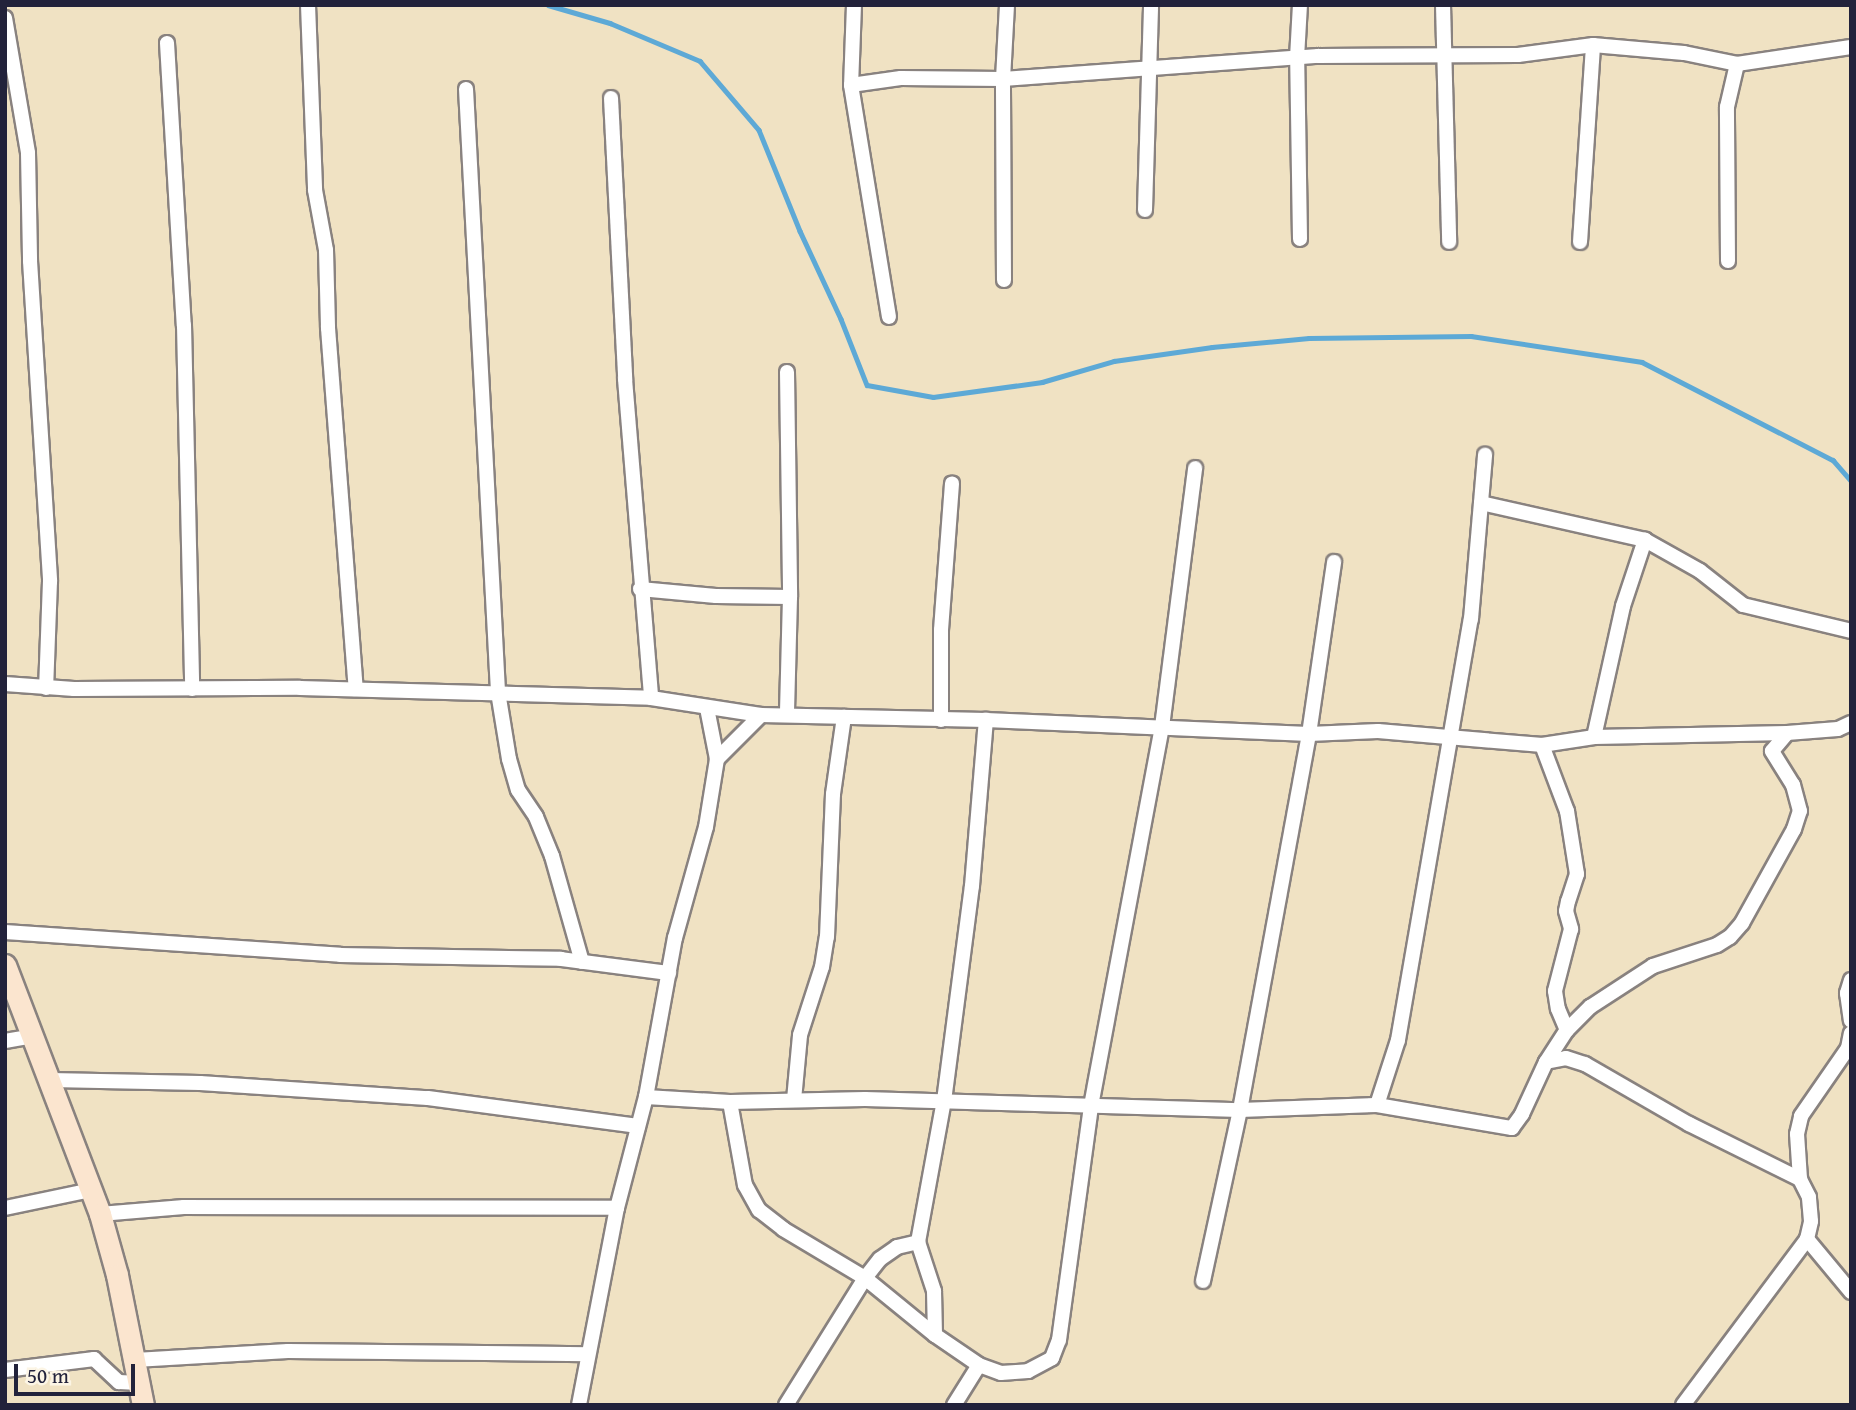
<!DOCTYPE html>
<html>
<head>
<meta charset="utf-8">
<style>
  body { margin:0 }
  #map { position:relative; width:1856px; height:1410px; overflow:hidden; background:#f0e2c3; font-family:"Gentium Book Plus",serif }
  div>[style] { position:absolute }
  .stream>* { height:4.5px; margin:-2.25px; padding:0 2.25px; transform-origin:2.25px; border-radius:2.25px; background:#5da9d6 }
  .roads { filter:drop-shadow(2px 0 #89827f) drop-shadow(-2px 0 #89827f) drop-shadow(0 2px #89827f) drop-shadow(0 -2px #89827f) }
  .street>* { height:14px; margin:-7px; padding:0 7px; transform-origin:7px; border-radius:7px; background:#fff }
  .secondary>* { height:21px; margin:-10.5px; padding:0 10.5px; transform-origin:10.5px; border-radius:10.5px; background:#fbe5cf }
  span { translate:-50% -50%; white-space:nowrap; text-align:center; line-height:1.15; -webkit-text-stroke:5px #fcf5e5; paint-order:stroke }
  .frame { position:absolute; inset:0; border:7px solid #22223b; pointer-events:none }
  .scale { position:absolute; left:14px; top:1364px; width:121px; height:32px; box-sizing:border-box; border:4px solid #22223b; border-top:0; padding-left:9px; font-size:21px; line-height:24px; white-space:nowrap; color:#22223b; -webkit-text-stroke:5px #fcf5e5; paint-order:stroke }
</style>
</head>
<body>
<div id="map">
  <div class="stream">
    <i style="left:548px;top:5px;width:65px;rotate:16.2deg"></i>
    <i style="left:610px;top:23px;width:98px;rotate:22.9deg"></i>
    <i style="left:700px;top:61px;width:91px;rotate:49.5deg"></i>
    <i style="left:759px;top:130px;width:109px;rotate:67.9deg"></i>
    <i style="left:800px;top:231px;width:97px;rotate:65deg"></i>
    <i style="left:841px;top:319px;width:71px;rotate:68.5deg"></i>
    <i style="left:867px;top:385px;width:67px;rotate:10.3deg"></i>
    <i style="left:933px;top:397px;width:110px;rotate:-7.8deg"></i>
    <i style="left:1042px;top:382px;width:75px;rotate:-16.3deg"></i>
    <i style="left:1114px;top:361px;width:99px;rotate:-8.1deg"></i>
    <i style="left:1212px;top:347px;width:97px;rotate:-5.3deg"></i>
    <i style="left:1309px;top:338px;width:162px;rotate:-0.7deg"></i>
    <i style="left:1471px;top:336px;width:173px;rotate:8.6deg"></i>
    <i style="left:1642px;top:362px;width:215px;rotate:27.2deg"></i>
    <i style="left:1833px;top:460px;width:28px;rotate:49deg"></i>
  </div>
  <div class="roads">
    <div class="street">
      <i style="left:308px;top:5px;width:185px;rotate:87.8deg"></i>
      <i style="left:315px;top:190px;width:61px;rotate:79.6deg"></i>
      <i style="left:326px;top:250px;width:78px;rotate:88.5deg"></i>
      <i style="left:328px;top:328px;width:362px;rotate:85.6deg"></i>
      <i style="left:854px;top:5px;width:80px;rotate:92.1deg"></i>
      <i style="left:851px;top:85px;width:235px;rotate:80.7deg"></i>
      <i style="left:1443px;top:5px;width:237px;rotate:88.5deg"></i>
      <i style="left:5px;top:18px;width:137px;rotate:80.3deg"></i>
      <i style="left:28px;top:153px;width:108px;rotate:88.9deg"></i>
      <i style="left:30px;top:261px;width:321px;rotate:86.4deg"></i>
      <i style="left:50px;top:581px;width:107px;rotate:92.1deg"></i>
      <i style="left:167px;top:43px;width:283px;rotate:86.6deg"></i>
      <i style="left:184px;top:325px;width:364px;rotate:88.7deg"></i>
      <i style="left:851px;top:85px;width:50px;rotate:-8deg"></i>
      <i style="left:901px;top:78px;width:102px;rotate:0.6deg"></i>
      <i style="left:1003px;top:79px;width:316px;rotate:-4.2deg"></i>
      <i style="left:1318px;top:56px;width:200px;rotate:-0.3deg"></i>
      <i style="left:1518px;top:55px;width:76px;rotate:-7.6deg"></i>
      <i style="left:1593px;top:45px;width:91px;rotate:5deg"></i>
      <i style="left:1684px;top:53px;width:54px;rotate:11.7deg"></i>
      <i style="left:1737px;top:64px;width:115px;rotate:-8.5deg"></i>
      <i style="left:466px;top:89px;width:604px;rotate:86.96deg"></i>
      <i style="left:498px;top:692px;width:68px;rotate:80.7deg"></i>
      <i style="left:509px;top:759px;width:32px;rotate:74deg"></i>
      <i style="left:518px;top:790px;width:32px;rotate:56deg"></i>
      <i style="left:536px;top:817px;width:42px;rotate:67.7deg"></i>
      <i style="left:552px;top:856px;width:110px;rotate:74.2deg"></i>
      <i style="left:611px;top:98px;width:281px;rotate:87.1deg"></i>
      <i style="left:625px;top:379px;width:320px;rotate:85.3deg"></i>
      <i style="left:1145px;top:210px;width:205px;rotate:-88.3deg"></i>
      <i style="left:1300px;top:239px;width:181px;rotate:-90.9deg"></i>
      <i style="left:1297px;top:58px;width:53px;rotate:-86.8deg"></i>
      <i style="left:1580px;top:242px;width:197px;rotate:-86.2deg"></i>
      <i style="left:1728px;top:261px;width:154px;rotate:-90.4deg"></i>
      <i style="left:1727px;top:107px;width:44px;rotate:-76.9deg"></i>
      <i style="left:1004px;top:280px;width:201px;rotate:-90.3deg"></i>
      <i style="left:1003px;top:79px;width:74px;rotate:-86.9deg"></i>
      <i style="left:787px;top:372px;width:225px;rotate:89.2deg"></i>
      <i style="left:790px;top:597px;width:118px;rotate:91.5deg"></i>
      <i style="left:1481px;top:503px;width:168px;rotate:12.7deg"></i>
      <i style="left:1645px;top:540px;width:63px;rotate:29.4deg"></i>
      <i style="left:1700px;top:571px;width:55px;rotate:38.3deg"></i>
      <i style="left:1743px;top:605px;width:111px;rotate:13.5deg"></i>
      <i style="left:640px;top:589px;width:76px;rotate:5.3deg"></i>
      <i style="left:716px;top:596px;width:74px;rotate:0.8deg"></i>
      <i style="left:5px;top:684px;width:69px;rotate:4.1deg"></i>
      <i style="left:74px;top:689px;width:226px;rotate:-0.3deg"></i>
      <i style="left:300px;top:688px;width:351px;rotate:1.6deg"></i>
      <i style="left:651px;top:698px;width:111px;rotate:8.8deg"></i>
      <i style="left:761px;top:715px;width:225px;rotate:1.3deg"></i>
      <i style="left:986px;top:720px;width:323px;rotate:2.5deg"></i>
      <i style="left:1309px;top:734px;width:69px;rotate:-2.5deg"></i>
      <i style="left:1378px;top:731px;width:165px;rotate:4.9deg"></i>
      <i style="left:1542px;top:745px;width:53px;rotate:-8.7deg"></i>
      <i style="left:1594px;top:737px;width:193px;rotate:-1.2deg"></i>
      <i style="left:1787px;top:733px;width:51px;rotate:-4.5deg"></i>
      <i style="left:1838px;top:729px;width:14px;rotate:-25deg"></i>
      <i style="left:941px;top:720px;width:90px;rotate:-90deg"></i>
      <i style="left:941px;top:630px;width:147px;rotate:-85.7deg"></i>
      <i style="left:1594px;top:737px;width:134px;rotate:-77.5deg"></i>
      <i style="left:1623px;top:606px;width:70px;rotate:-71.6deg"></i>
      <i style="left:1542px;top:745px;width:71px;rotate:69.3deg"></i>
      <i style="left:1567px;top:811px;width:64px;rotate:81deg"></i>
      <i style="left:1577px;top:874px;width:28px;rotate:108deg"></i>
      <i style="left:1568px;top:901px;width:10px;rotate:101deg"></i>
      <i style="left:1566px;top:911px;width:19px;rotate:74deg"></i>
      <i style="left:1571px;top:929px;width:64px;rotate:104.5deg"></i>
      <i style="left:1555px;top:991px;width:18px;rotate:81deg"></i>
      <i style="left:1558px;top:1009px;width:23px;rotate:67deg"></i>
      <i style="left:717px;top:759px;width:62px;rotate:-45deg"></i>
      <i style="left:5px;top:932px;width:336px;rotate:3.9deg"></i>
      <i style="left:340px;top:955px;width:221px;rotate:1deg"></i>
      <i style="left:561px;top:959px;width:109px;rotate:7.4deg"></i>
      <i style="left:1851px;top:980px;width:14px;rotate:107deg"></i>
      <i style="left:1847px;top:993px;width:28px;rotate:82deg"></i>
      <i style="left:5px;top:1041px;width:27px;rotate:-10deg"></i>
      <i style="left:1546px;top:1062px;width:20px;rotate:-11deg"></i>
      <i style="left:1566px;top:1058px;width:20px;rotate:18deg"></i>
      <i style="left:1585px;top:1064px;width:120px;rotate:30deg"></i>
      <i style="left:1689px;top:1124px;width:124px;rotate:26.4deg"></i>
      <i style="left:50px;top:1080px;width:150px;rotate:1.1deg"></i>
      <i style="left:200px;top:1083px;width:228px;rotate:3.8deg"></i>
      <i style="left:428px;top:1098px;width:212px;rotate:7.6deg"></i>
      <i style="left:646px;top:1097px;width:84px;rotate:3.4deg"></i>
      <i style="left:730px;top:1102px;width:135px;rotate:-1.3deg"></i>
      <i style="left:865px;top:1099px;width:375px;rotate:1.7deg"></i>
      <i style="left:1240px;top:1110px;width:137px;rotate:-2.1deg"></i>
      <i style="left:1377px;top:1105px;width:137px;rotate:9.7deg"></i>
      <i style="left:1512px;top:1128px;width:17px;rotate:-54deg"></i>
      <i style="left:1522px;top:1114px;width:57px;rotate:-65.2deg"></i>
      <i style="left:1546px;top:1062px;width:38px;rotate:-57deg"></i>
      <i style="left:1567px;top:1030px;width:33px;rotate:-45deg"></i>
      <i style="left:1590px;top:1007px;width:75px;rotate:-33.1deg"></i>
      <i style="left:1653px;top:966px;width:67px;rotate:-18.2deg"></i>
      <i style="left:1717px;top:945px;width:15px;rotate:-32deg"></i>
      <i style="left:1730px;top:937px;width:18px;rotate:-49deg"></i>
      <i style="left:1742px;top:923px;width:107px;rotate:-61deg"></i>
      <i style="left:1794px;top:829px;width:19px;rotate:-72deg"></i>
      <i style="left:1800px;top:811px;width:27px;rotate:-105deg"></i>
      <i style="left:1793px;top:785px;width:40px;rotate:-122deg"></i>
      <i style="left:1772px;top:751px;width:23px;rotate:-50deg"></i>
      <i style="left:794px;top:1100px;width:65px;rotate:-84.7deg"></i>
      <i style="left:800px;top:1035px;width:71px;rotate:-72.1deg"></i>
      <i style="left:822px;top:967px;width:30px;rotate:-81deg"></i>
      <i style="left:827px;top:937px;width:143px;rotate:-87.6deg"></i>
      <i style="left:833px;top:794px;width:78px;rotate:-81.9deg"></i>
      <i style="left:730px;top:1102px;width:84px;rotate:79.8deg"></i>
      <i style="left:745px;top:1185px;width:29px;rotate:61deg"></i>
      <i style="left:759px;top:1210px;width:31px;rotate:38deg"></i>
      <i style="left:783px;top:1229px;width:96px;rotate:30.9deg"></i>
      <i style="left:865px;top:1278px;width:90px;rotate:39.2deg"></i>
      <i style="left:935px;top:1335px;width:53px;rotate:34.3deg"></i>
      <i style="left:979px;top:1365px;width:23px;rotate:20deg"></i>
      <i style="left:1001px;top:1373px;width:27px;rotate:-4deg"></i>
      <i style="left:1028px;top:1371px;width:27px;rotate:-28deg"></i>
      <i style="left:1052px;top:1358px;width:19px;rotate:-69deg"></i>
      <i style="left:1059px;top:1340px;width:236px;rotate:-82.2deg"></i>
      <i style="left:1091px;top:1106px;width:386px;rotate:-79.4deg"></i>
      <i style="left:1162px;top:727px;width:261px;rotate:-82.7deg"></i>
      <i style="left:1377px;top:1105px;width:68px;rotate:-72.1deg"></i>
      <i style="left:1398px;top:1040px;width:427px;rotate:-80.2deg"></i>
      <i style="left:1471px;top:619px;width:165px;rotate:-85.1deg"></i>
      <i style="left:5px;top:1208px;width:88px;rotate:-11.8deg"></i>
      <i style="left:100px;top:1214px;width:84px;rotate:-4.8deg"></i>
      <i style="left:184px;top:1207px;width:433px;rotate:0.1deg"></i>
      <i style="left:1807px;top:1239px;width:69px;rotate:50.3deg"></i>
      <i style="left:918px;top:1242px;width:52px;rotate:71.9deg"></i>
      <i style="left:934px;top:1291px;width:44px;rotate:88.7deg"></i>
      <i style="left:1203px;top:1281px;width:175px;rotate:-77.8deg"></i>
      <i style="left:1240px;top:1110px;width:382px;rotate:-79.6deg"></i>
      <i style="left:1309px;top:734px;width:174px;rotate:-81.7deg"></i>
      <i style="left:135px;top:1360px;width:153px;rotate:-3.4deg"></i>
      <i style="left:288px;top:1351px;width:300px;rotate:0.6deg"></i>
      <i style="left:5px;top:1370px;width:90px;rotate:-7deg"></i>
      <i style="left:94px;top:1359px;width:34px;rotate:43deg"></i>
      <i style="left:119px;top:1382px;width:20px;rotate:3deg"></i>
      <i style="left:579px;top:1405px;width:201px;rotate:-79.1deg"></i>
      <i style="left:617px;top:1208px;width:115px;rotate:-75.4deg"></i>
      <i style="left:646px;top:1097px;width:162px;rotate:-79.7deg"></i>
      <i style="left:675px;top:938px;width:115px;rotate:-74.4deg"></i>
      <i style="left:706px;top:827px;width:69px;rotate:-80.8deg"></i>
      <i style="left:717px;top:759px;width:52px;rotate:-101.1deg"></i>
      <i style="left:786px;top:1405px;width:150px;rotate:-58.1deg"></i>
      <i style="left:865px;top:1278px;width:24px;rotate:-52deg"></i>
      <i style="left:880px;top:1259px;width:21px;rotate:-35deg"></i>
      <i style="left:897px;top:1247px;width:22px;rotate:-13deg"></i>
      <i style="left:918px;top:1242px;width:143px;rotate:-79.6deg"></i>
      <i style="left:944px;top:1101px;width:217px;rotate:-82.6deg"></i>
      <i style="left:972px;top:886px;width:167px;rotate:-85.2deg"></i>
      <i style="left:954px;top:1405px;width:47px;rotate:-58deg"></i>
      <i style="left:1683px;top:1405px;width:207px;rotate:-53.2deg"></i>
      <i style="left:1807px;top:1239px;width:18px;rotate:-77deg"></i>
      <i style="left:1811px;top:1221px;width:24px;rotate:-95deg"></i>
      <i style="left:1809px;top:1197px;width:20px;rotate:-117deg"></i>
      <i style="left:1800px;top:1179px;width:45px;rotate:-93.8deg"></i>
      <i style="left:1797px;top:1134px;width:18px;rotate:-77deg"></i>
      <i style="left:1801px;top:1116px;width:83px;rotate:-55.3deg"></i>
      <i style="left:1848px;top:1048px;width:15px;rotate:-79deg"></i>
    </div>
    <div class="secondary">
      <i style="left:5px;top:965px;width:267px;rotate:69.1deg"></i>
      <i style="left:100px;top:1214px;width:63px;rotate:74.4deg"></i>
      <i style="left:117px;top:1275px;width:133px;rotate:78.7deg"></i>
    </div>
  </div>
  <div class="frame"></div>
  <div class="scale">50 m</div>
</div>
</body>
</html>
